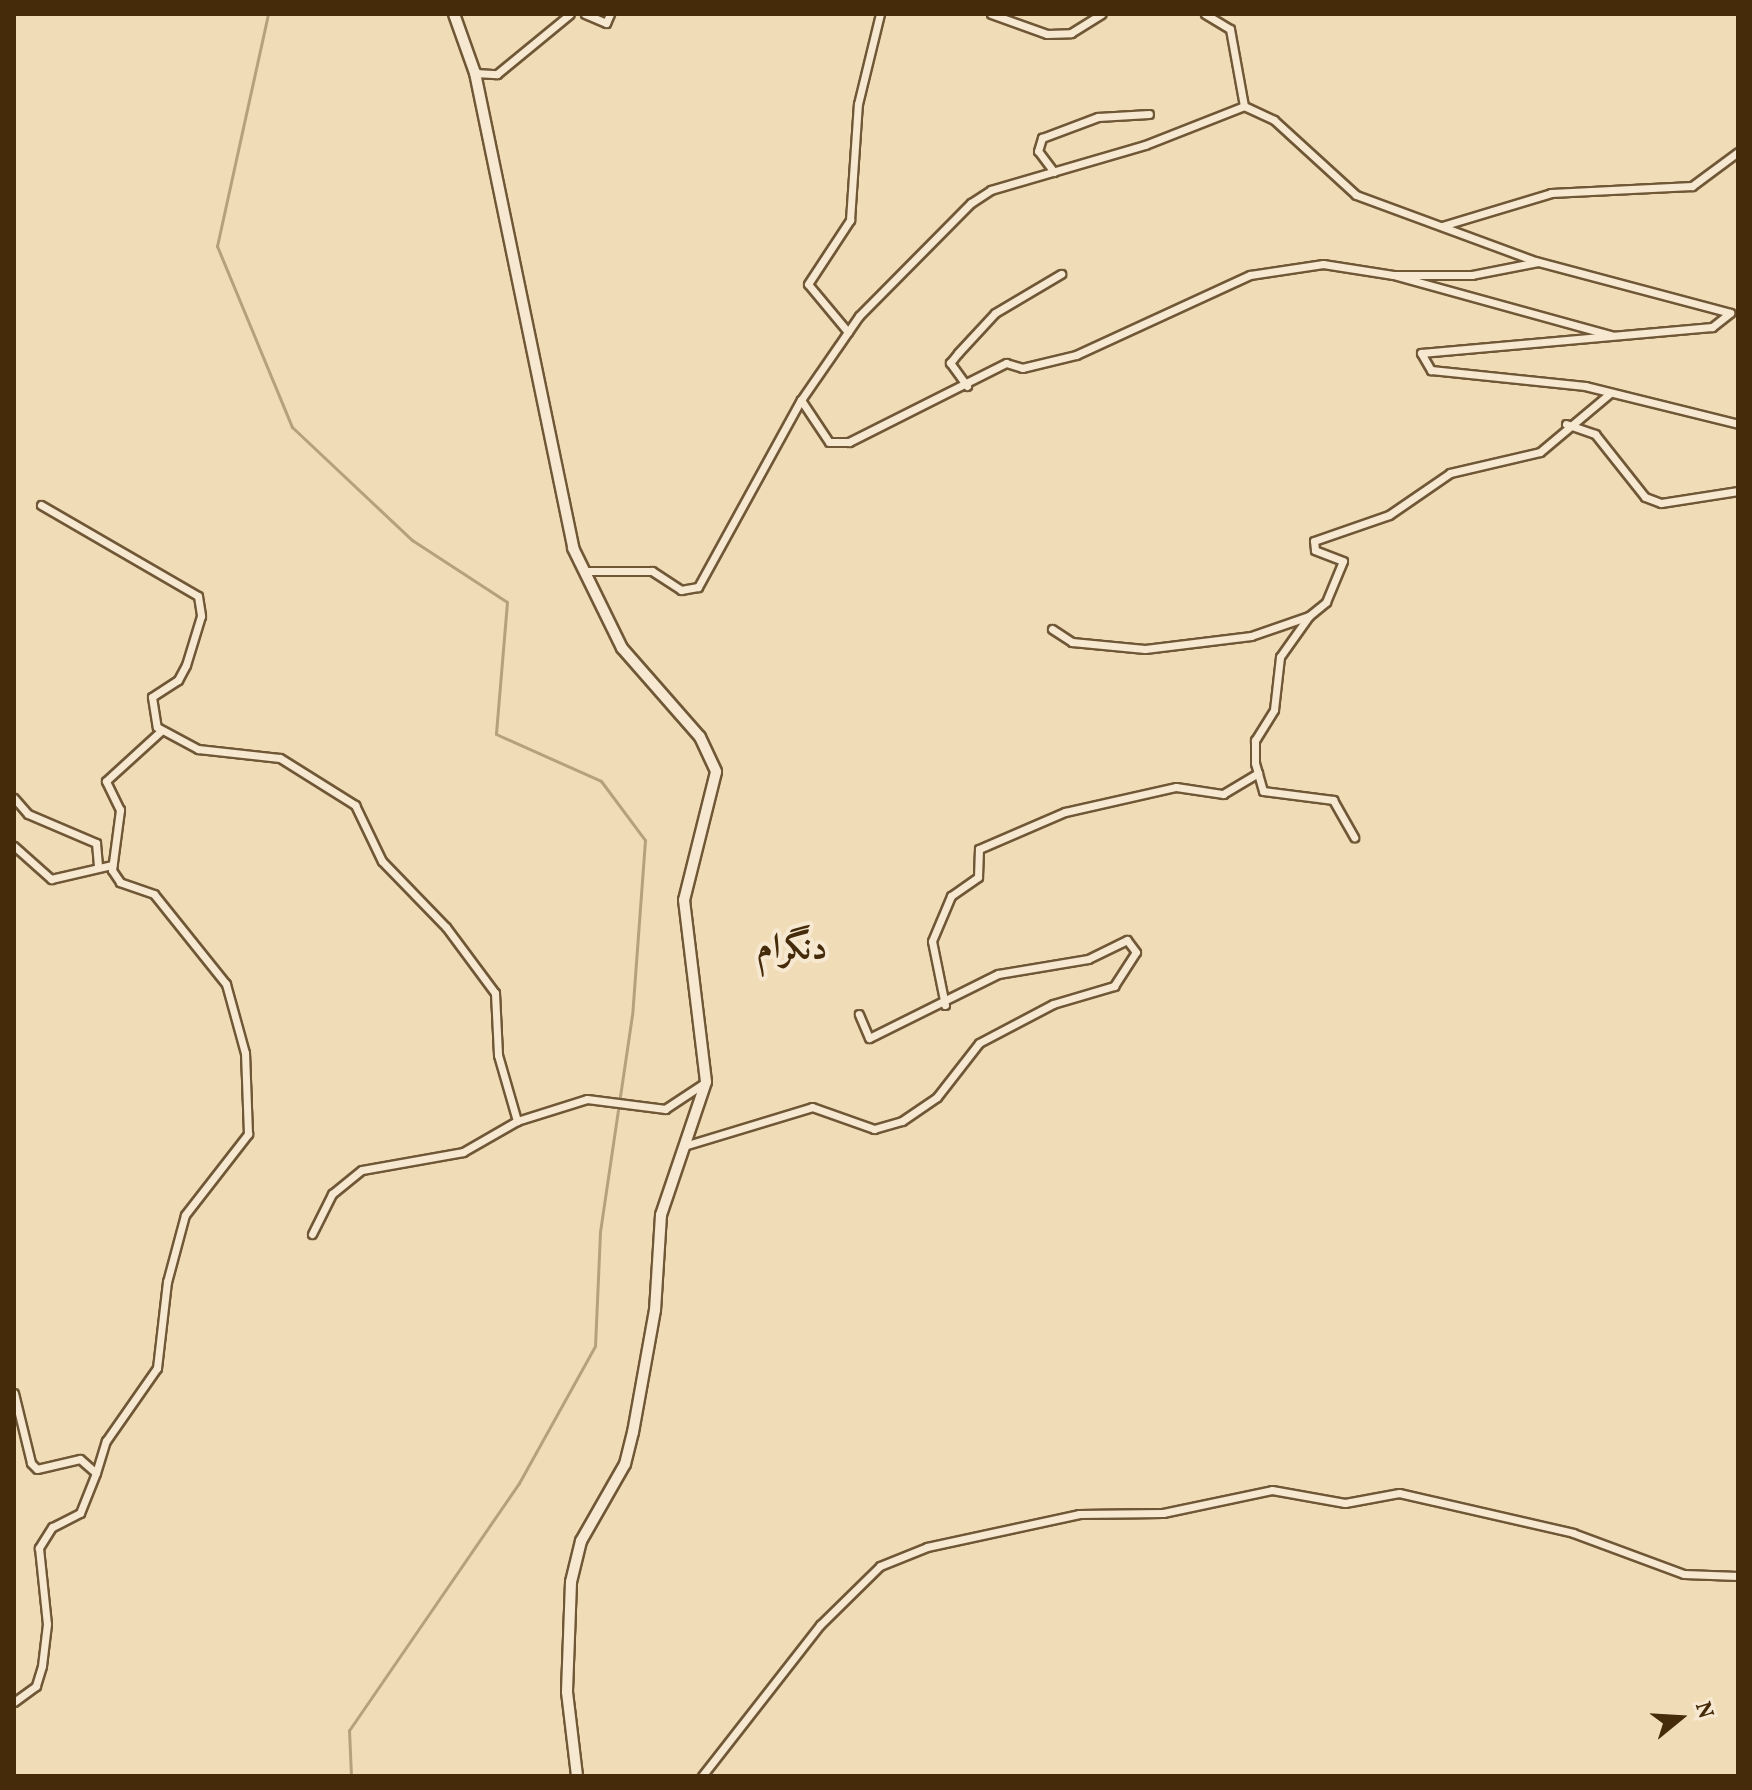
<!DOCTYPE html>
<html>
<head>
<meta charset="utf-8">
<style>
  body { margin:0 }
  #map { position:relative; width:1752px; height:1790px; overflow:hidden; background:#f1dcb8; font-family:Vollkorn,Amiri,serif }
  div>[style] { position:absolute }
  .stream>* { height:3px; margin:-1.5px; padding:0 1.5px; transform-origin:1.5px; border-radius:1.5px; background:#b7a07d }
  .roads { filter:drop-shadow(2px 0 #705736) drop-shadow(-2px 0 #705736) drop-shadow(0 2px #705736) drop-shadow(0 -2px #705736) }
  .minor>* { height:7px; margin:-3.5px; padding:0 3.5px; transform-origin:3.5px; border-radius:3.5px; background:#f6e8d1 }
  .secondary>* { height:10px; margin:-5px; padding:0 5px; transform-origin:5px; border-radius:5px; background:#f6e8d1 }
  span { translate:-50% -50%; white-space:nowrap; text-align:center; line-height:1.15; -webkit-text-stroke:8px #f6e8d1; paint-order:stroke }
  .quarter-label { font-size:36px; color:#452b0a; font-weight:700 }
  .frame { position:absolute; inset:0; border:16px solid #452b0a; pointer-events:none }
  .north { position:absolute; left:1640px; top:1678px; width:80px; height:80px; -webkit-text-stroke:6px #f6e8d1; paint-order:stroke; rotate:72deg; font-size:22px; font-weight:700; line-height:32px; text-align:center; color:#452b0a }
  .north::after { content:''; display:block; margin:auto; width:28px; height:36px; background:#452b0a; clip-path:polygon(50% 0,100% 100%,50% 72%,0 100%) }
</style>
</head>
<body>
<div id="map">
  <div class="stream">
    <i style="left:268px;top:14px;width:238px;rotate:102.4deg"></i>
    <i style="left:217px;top:246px;width:196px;rotate:67.5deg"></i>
    <i style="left:292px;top:427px;width:165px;rotate:43.3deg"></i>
    <i style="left:412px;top:540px;width:113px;rotate:33.1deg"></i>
    <i style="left:507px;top:602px;width:132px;rotate:94.8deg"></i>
    <i style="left:496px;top:734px;width:115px;rotate:24.1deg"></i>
    <i style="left:601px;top:781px;width:74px;rotate:53.3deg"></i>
    <i style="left:645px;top:840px;width:175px;rotate:94.2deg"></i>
    <i style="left:632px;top:1015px;width:219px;rotate:98.4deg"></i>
    <i style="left:600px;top:1232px;width:114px;rotate:92.5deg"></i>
    <i style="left:595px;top:1346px;width:157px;rotate:119deg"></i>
    <i style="left:519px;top:1483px;width:300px;rotate:124.5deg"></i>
    <i style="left:349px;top:1730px;width:46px;rotate:87.5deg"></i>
  </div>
  <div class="roads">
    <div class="minor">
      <i style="left:585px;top:14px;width:23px;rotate:23deg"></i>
      <i style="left:606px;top:23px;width:10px;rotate:-66deg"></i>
      <i style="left:991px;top:14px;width:59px;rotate:19.7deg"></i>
      <i style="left:1047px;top:34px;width:24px;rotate:-2deg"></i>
      <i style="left:1071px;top:33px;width:36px;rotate:-32deg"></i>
      <i style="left:1205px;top:14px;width:29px;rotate:31deg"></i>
      <i style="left:1230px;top:29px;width:78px;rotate:79.7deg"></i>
      <i style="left:475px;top:73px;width:22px;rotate:3deg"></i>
      <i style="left:497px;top:74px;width:94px;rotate:-39.4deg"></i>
      <i style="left:1054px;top:172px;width:26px;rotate:-127deg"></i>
      <i style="left:1038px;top:151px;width:14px;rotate:-73deg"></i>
      <i style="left:1042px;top:138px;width:60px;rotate:-20.6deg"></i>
      <i style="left:1098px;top:117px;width:51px;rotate:-3.4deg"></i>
      <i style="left:1442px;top:226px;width:114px;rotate:-16.8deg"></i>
      <i style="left:1551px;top:193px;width:141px;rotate:-2.8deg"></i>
      <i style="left:1692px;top:186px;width:57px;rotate:-36.5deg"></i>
      <i style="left:1538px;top:262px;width:67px;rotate:168.9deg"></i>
      <i style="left:1472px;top:275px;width:79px;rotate:180deg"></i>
      <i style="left:1393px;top:275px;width:226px;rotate:15.4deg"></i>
      <i style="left:848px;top:332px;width:62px;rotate:-129.8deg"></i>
      <i style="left:808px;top:284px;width:77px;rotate:-56.7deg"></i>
      <i style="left:850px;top:220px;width:116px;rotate:-86.1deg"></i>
      <i style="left:858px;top:104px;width:93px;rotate:-76.3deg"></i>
      <i style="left:967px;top:386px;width:29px;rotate:-126deg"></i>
      <i style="left:950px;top:363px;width:13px;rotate:-51deg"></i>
      <i style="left:958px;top:353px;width:54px;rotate:-47.2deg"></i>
      <i style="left:995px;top:313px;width:77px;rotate:-30.6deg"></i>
      <i style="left:801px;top:400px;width:50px;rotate:56.3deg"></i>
      <i style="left:829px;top:442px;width:20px"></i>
      <i style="left:849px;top:442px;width:176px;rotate:-26.7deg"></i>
      <i style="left:1006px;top:363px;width:17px;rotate:17deg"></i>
      <i style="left:1022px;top:368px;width:56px;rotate:-13.5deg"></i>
      <i style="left:1076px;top:355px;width:192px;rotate:-24.7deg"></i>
      <i style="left:1250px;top:275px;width:74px;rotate:-8.6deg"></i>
      <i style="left:1323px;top:264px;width:71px;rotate:8.9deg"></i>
      <i style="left:1566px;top:424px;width:31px;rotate:19deg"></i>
      <i style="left:1595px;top:434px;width:80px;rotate:51.6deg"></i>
      <i style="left:1645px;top:497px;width:17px;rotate:21deg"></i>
      <i style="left:1661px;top:503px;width:78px;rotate:-8.9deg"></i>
      <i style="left:41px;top:505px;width:181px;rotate:30.1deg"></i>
      <i style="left:198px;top:596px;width:20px;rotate:81deg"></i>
      <i style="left:201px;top:616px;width:51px;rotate:107deg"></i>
      <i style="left:186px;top:665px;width:17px;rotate:118deg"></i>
      <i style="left:178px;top:680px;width:31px;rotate:147deg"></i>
      <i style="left:152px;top:697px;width:30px;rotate:81deg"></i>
      <i style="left:157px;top:727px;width:47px;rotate:28.2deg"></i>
      <i style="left:198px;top:749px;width:82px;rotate:6.3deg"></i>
      <i style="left:280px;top:758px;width:89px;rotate:32.1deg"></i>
      <i style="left:355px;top:805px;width:62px;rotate:64.3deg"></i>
      <i style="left:382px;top:861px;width:92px;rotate:45.9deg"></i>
      <i style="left:446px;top:927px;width:82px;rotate:53.4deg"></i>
      <i style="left:495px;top:993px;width:62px;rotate:87.2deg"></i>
      <i style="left:498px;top:1055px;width:69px;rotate:73.9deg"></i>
      <i style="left:517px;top:1121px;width:73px;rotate:-17.4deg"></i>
      <i style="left:587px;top:1099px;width:79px;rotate:7.3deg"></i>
      <i style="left:665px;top:1109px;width:49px;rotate:-33.4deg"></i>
      <i style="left:583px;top:571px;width:69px"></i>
      <i style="left:652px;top:571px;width:35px;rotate:33deg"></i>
      <i style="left:681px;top:590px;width:17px;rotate:-10deg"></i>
      <i style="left:698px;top:587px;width:213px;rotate:-61.2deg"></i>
      <i style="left:801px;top:400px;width:102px;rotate:-55.4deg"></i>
      <i style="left:859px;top:316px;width:159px;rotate:-45.3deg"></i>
      <i style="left:971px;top:203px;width:24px;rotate:-33deg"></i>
      <i style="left:991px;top:190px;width:160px;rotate:-16.3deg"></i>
      <i style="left:1145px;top:145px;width:106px;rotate:-21.5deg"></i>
      <i style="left:1244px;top:106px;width:33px;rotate:25deg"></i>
      <i style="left:1274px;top:120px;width:111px;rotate:42.4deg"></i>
      <i style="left:1356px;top:195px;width:191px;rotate:20.2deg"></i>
      <i style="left:1535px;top:261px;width:202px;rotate:14.9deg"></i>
      <i style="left:1730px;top:313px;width:23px;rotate:142deg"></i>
      <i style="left:1712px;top:327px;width:292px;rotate:174.9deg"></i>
      <i style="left:1421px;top:353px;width:20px;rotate:60deg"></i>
      <i style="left:1431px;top:370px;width:155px;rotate:5.9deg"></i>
      <i style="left:1585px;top:386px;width:158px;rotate:13.9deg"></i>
      <i style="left:1309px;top:616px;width:50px;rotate:125.3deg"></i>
      <i style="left:1280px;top:657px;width:53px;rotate:96.5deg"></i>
      <i style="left:1274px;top:710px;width:36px;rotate:122deg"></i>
      <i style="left:1255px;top:740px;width:23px;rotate:90deg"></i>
      <i style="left:1255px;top:763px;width:29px;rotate:74deg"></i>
      <i style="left:1263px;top:791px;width:71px;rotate:7.3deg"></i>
      <i style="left:1333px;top:800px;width:43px;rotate:60.4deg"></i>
      <i style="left:1052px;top:629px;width:24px;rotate:33deg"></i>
      <i style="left:1072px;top:642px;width:73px;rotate:5.5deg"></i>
      <i style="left:1145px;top:649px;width:107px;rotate:-7deg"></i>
      <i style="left:1251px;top:636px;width:61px;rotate:-19deg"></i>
      <i style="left:1309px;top:616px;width:22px;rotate:-39deg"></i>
      <i style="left:1326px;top:602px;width:44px;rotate:-67.5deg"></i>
      <i style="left:1343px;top:561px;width:30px;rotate:-159deg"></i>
      <i style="left:1315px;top:550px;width:9px;rotate:-96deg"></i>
      <i style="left:1314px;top:541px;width:79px;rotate:-19.1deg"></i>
      <i style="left:1389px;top:515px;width:74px;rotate:-34.5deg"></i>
      <i style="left:1450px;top:473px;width:92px;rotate:-13.1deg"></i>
      <i style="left:1540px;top:452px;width:90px;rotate:-40deg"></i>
      <i style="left:14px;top:798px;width:21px;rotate:49deg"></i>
      <i style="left:28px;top:814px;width:74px;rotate:23.1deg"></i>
      <i style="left:96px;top:843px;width:21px;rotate:85deg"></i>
      <i style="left:14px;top:846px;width:50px;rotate:41.7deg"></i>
      <i style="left:51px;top:879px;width:63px;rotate:-12.9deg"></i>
      <i style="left:945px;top:1005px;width:65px;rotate:-101.5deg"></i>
      <i style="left:932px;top:941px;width:49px;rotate:-67.1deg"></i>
      <i style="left:951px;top:896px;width:33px;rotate:-35deg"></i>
      <i style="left:978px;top:877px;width:28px;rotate:-88deg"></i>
      <i style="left:979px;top:849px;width:94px;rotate:-23.3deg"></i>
      <i style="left:1065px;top:812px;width:114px;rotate:-12.7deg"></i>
      <i style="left:1176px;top:787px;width:48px;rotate:8.5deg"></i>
      <i style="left:1223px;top:794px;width:41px;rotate:-31deg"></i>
      <i style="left:684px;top:1146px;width:134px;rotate:-16.9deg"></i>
      <i style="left:812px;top:1107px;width:66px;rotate:19.5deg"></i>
      <i style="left:874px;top:1129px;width:29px;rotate:-16deg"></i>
      <i style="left:902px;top:1121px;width:42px;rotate:-34.4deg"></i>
      <i style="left:937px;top:1097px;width:68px;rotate:-52.1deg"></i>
      <i style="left:979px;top:1043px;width:84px;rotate:-27.8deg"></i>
      <i style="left:1053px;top:1004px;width:64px;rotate:-16.4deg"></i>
      <i style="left:1114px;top:986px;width:40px;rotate:-57.1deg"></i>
      <i style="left:1136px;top:952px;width:15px;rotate:-127deg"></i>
      <i style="left:1127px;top:940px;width:43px;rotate:154deg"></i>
      <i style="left:1088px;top:959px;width:91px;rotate:170.5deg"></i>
      <i style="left:998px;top:974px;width:144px;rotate:153.6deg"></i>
      <i style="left:869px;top:1038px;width:26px;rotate:-113deg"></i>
      <i style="left:312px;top:1234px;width:45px;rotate:-63.4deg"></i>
      <i style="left:332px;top:1194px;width:38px;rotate:-39deg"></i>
      <i style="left:362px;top:1170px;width:103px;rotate:-10.1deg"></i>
      <i style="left:463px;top:1152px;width:62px;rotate:-29.9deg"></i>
      <i style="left:14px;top:1393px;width:72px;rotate:76.3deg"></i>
      <i style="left:31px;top:1463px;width:8px;rotate:45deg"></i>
      <i style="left:37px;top:1469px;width:44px;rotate:-13.1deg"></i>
      <i style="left:80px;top:1459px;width:21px;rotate:41deg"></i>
      <i style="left:96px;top:1473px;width:43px;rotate:111.8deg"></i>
      <i style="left:80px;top:1513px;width:31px;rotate:153deg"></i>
      <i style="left:52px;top:1527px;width:25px;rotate:122deg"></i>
      <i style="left:39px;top:1548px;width:76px;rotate:84deg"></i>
      <i style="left:47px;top:1624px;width:42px;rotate:96.8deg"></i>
      <i style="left:42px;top:1666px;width:21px;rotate:107deg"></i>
      <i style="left:36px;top:1686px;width:27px;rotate:144deg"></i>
      <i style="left:96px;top:1473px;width:34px;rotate:-73deg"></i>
      <i style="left:106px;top:1441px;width:89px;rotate:-55.1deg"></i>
      <i style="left:157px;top:1368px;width:87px;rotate:-83.4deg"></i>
      <i style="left:167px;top:1282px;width:69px;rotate:-75deg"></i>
      <i style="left:185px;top:1215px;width:103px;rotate:-52.1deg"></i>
      <i style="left:248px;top:1134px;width:81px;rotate:-92.1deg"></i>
      <i style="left:245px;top:1053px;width:72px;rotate:-105.4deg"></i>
      <i style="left:226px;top:984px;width:115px;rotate:-128.7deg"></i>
      <i style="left:154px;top:894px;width:36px;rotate:-161deg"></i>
      <i style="left:120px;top:882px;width:14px;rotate:-124deg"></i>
      <i style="left:112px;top:870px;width:61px;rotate:-82.4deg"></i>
      <i style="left:120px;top:810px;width:32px;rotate:-116deg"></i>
      <i style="left:106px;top:781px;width:74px;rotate:-42.3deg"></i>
      <i style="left:702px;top:1776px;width:192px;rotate:-52deg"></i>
      <i style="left:820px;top:1625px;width:84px;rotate:-44.5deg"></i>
      <i style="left:880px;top:1566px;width:51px;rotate:-22deg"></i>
      <i style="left:927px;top:1547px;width:156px;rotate:-12.2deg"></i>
      <i style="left:1079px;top:1514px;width:84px;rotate:-0.7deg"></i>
      <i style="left:1163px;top:1513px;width:111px;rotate:-11.9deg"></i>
      <i style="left:1272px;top:1490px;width:74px;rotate:10.1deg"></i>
      <i style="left:1345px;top:1503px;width:55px;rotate:-10.5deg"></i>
      <i style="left:1399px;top:1493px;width:179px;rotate:12.9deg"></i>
      <i style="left:1573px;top:1533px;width:118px;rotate:20.3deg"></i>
      <i style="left:1684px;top:1574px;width:54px;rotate:2.1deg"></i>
    </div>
    <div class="secondary">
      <i style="left:454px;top:14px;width:63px;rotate:70.4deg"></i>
      <i style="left:475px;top:73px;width:485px;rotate:78.3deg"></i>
      <i style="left:573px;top:548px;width:111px;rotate:63.9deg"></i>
      <i style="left:622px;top:648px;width:118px;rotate:48.8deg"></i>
      <i style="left:700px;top:737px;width:38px;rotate:65deg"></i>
      <i style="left:716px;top:772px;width:132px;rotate:104deg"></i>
      <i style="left:684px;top:900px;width:183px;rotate:83.1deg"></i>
      <i style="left:706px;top:1082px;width:140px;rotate:108.7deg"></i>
      <i style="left:661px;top:1215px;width:95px;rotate:93.6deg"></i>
      <i style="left:655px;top:1310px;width:124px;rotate:100.2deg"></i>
      <i style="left:633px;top:1432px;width:33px;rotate:104deg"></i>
      <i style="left:625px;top:1464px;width:89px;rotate:119.7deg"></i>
      <i style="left:581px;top:1541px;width:42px;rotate:103.7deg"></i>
      <i style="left:571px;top:1582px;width:110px;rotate:92.1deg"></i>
      <i style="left:567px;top:1692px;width:85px;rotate:83.2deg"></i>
    </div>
  </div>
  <div class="quarter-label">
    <span style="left:792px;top:950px">دنگرام</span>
  </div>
  <div class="frame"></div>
  <div class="north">N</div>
</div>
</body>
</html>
